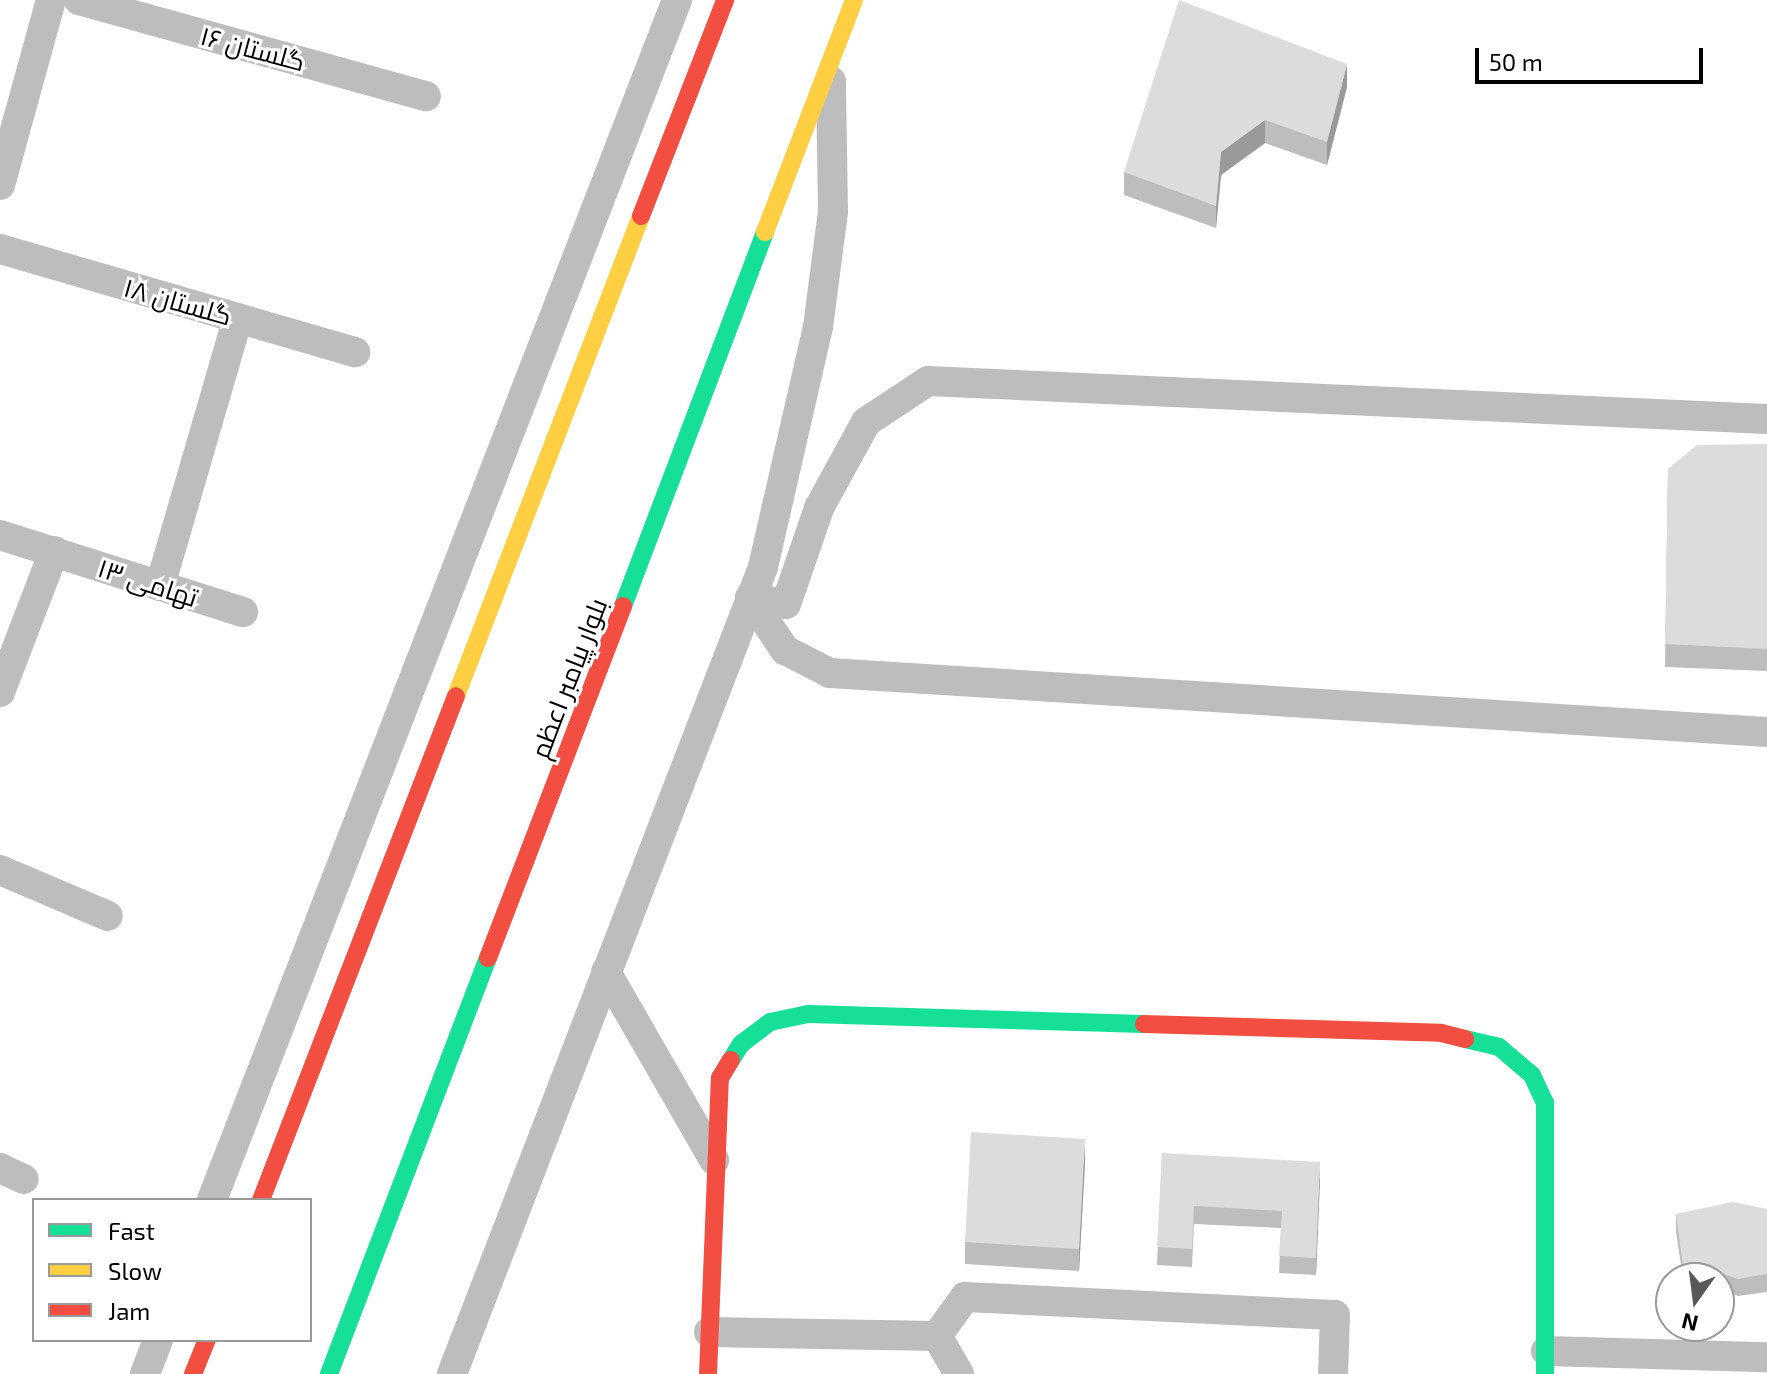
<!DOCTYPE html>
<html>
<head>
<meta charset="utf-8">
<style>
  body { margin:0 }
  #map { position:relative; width:1767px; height:1374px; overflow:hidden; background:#fff; font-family:"Exo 2",Cairo,sans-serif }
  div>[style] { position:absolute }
  .street>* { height:30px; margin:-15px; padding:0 15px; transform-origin:15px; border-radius:15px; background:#bdbdbd }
  .fast>* { height:18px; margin:-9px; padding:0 9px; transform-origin:9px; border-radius:9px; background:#16e098 }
  .slow>* { height:18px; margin:-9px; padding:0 9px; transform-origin:9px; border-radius:9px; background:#ffcf43 }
  .jam>* { height:18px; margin:-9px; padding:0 9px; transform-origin:9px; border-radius:9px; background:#f24e42 }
  .wall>* { inset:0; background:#bdbdbd }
  .shaded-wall>* { inset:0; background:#9a9a9a }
  .building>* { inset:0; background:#dcdcdc }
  span { translate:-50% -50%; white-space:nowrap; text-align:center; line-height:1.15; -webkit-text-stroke:6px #fff; paint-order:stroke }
  .street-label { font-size:26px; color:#000 }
  .legend { position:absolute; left:32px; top:1198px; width:280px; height:144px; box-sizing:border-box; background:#fff; border:2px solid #999; margin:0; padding:10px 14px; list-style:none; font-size:24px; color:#000 }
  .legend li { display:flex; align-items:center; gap:16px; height:40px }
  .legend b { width:40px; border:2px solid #999 }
  .north { position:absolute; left:1655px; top:1262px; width:80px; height:80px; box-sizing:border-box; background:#fff; border:2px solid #999; border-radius:50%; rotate:194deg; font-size:22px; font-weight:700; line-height:32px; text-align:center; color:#000 }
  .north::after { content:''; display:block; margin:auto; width:28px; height:36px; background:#595959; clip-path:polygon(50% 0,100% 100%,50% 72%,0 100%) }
  .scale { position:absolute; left:1475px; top:48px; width:228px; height:36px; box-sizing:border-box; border:4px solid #000; border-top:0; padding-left:10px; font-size:24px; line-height:28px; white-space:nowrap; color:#000; -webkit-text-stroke:6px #fff; paint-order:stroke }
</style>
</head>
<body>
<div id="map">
  <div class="street">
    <i style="left:79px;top:0;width:360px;rotate:15.5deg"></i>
    <i style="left:0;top:185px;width:192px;rotate:-74.6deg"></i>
    <i style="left:0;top:249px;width:370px;rotate:16.2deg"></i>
    <i style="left:0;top:535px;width:255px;rotate:17.6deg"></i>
    <i style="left:160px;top:586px;width:279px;rotate:-73.8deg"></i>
    <i style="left:750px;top:598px;width:36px;rotate:9deg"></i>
    <i style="left:786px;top:604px;width:102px;rotate:-71deg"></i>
    <i style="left:819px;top:508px;width:98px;rotate:-61.3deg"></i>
    <i style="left:866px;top:422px;width:74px;rotate:-33.5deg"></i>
    <i style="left:928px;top:381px;width:840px;rotate:2.59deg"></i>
    <i style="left:750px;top:598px;width:63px;rotate:56.1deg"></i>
    <i style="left:785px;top:650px;width:51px;rotate:27.1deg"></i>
    <i style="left:830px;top:673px;width:939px;rotate:3.6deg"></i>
    <i style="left:0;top:692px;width:151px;rotate:-69deg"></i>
    <i style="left:0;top:870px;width:117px;rotate:23.1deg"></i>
    <i style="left:606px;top:972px;width:217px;rotate:60.1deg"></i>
    <i style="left:0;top:1168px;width:26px;rotate:25deg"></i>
    <i style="left:212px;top:1200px;width:1287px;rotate:-68.82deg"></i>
    <i style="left:709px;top:1332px;width:228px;rotate:1deg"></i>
    <i style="left:937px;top:1336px;width:48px;rotate:-54.3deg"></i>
    <i style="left:965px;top:1297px;width:370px;rotate:2.8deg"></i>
    <i style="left:1335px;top:1315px;width:59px;rotate:91.9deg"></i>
    <i style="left:937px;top:1336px;width:44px;rotate:59.9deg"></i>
    <i style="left:1546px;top:1351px;width:221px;rotate:1.6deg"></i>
    <i style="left:145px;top:1374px;width:36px;rotate:-69deg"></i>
    <i style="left:452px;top:1374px;width:865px;rotate:-68.92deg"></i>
    <i style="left:763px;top:567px;width:246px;rotate:-77.1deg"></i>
    <i style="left:818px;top:327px;width:116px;rotate:-82.6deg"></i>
    <i style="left:833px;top:212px;width:131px;rotate:-90.9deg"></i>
  </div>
  <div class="fast">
    <i style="left:623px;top:606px;width:400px;rotate:-69.2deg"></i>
    <i style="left:1465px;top:1039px;width:35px;rotate:13deg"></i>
    <i style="left:1499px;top:1047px;width:43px;rotate:40.3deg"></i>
    <i style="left:1532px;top:1075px;width:31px;rotate:65deg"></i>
    <i style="left:1545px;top:1103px;width:271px;rotate:90deg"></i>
    <i style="left:731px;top:1060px;width:19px;rotate:-58deg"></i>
    <i style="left:741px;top:1044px;width:36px;rotate:-37deg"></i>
    <i style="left:770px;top:1022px;width:40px;rotate:-12deg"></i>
    <i style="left:809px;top:1014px;width:335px;rotate:1.7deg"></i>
    <i style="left:329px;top:1374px;width:445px;rotate:-69.1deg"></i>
  </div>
  <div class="slow">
    <i style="left:765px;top:232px;width:248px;rotate:-69deg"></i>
    <i style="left:456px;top:696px;width:514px;rotate:-68.92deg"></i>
  </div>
  <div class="jam">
    <i style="left:641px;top:216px;width:232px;rotate:-68.7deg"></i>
    <i style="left:488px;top:958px;width:377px;rotate:-69deg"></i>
    <i style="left:1144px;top:1024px;width:297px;rotate:1.7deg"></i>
    <i style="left:1441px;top:1033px;width:25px;rotate:14deg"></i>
    <i style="left:261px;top:1200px;width:540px;rotate:-68.85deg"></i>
    <i style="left:193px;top:1374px;width:37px;rotate:-68deg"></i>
    <i style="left:708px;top:1374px;width:296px;rotate:-87.7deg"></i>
    <i style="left:720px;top:1078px;width:21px;rotate:-59deg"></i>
  </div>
  <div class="wall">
    <i style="clip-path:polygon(1347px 87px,1327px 165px,1265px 143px,1221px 175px,1216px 228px,1124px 195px,1124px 172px)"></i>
    <i style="clip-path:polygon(1767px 444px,1767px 671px,1665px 667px,1668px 469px)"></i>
    <i style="clip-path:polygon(1162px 1153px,1320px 1179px,1316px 1275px,1279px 1273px,1281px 1228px,1194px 1224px,1192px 1267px,1157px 1265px)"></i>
    <i style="clip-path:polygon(1085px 1162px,1079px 1271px,965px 1264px,965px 1242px)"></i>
    <i style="clip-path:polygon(1767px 1209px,1767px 1292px,1738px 1296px,1719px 1290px,1719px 1278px,1683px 1278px,1676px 1232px,1676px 1214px)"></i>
  </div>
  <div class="shaded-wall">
    <i style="clip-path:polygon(1347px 64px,1347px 87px,1327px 165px,1327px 142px)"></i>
    <i style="clip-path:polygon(1265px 120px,1265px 143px,1221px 175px,1216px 228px,1216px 206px,1221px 152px)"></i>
    <i style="clip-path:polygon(1085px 1139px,1085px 1162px,1079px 1271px,1079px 1249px)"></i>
    <i style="clip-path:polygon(1320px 1162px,1320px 1179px,1316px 1275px,1316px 1258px)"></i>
  </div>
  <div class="building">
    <i style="clip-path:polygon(1179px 0,1347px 64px,1327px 142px,1265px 120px,1221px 152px,1216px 206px,1124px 172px)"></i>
    <i style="clip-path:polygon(1767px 444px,1767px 649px,1665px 644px,1668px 469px,1697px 445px)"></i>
    <i style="clip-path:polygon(971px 1132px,1085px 1139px,1079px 1249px,965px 1242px)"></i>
    <i style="clip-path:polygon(1162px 1153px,1320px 1162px,1316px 1258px,1279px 1256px,1282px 1211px,1194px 1206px,1192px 1249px,1157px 1247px)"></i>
    <i style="clip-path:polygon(1733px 1202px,1767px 1209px,1767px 1274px,1738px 1279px,1709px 1269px,1684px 1273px,1676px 1214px)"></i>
  </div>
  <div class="street-label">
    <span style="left:253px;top:48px;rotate:15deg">گلستان ۱۶</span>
    <span style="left:178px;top:301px;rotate:16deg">گلستان ۱۸</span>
    <span style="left:148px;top:582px;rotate:18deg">تهامی ۱۳</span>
    <span style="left:568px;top:678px;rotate:-69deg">بلوار پیامبر اعظم</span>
  </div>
  <ul class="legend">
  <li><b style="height:10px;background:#16e098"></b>Fast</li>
  <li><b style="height:10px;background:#ffcf43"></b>Slow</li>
  <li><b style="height:10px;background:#f24e42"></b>Jam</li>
  </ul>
  <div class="north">N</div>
  <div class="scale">50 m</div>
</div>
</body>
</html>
